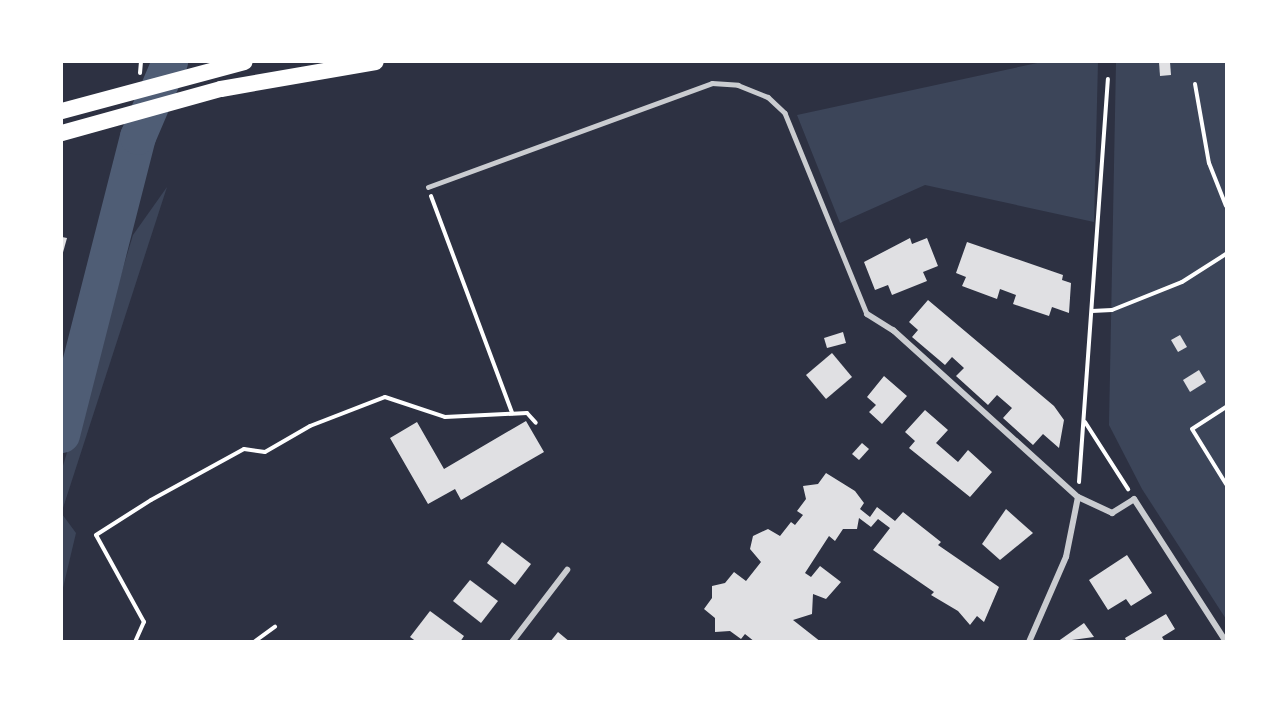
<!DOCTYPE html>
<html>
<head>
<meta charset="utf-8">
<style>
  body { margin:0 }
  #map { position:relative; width:1288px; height:703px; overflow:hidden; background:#2d3142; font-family:"Fira Sans",sans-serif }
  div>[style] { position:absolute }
  .green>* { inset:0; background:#3c4559 }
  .river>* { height:36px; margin:-18px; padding:0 18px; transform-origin:18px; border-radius:18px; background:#4f5d75 }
  .building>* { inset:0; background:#e0e0e3 }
  .path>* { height:4px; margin:-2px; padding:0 2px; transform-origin:2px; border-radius:2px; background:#fff }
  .service>* { height:4.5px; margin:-2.25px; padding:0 2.25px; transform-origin:2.25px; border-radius:2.25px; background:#caccd0 }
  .minor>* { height:6px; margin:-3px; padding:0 3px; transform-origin:3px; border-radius:3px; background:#caccd0 }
  .trunk>* { height:16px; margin:-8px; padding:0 8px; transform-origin:8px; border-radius:8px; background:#fff }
  span { translate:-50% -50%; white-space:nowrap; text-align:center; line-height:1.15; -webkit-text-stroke:6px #fff; paint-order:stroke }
  .frame { position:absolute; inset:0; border:63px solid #fff; pointer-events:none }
</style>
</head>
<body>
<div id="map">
  <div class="green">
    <i style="clip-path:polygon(1042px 62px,1098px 62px,1094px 222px,925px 185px,840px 223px,797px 115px)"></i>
    <i style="clip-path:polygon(1116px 62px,1226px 62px,1226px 619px,1142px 489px,1109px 425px)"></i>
    <i style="clip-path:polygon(167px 187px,62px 511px,62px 469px,133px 235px)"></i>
    <i style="clip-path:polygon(62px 514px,76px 533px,62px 592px)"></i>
  </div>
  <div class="river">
    <i style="left:62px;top:435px;width:308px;rotate:-75.7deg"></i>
    <i style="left:138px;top:137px;width:82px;rotate:-66.9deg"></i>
  </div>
  <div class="building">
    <i style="clip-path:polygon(1159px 62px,1170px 62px,1171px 75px,1160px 76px)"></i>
    <i style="clip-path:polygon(62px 237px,67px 238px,62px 256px)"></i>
    <i style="clip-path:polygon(910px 238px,912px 244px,927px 238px,938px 266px,923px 272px,927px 281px,892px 295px,888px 285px,875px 290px,864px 262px)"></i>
    <i style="clip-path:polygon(967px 242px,1063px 275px,1062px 280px,1071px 283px,1069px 313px,1052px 307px,1049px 316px,1013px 304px,1016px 295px,1000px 289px,997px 299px,962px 286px,966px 277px,956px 273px)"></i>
    <i style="clip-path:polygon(928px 300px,1054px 406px,1064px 420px,1059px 448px,1043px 434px,1033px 445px,1003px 418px,1012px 408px,997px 395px,988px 405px,956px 376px,964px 368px,952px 357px,945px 365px,912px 337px,918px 330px,909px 322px)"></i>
    <i style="clip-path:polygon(843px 332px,846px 343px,827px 348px,824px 338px)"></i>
    <i style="clip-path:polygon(1180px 335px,1187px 347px,1178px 352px,1171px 340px)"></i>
    <i style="clip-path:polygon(832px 353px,852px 377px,826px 399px,806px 375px)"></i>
    <i style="clip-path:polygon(1199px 370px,1206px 382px,1190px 392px,1183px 380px)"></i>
    <i style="clip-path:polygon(884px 376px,907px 396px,882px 424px,869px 412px,876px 405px,867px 397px)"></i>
    <i style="clip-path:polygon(925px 410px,948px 430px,936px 443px,958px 462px,968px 450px,992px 472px,970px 497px,909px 448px,915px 441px,905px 432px)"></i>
    <i style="clip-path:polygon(526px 421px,544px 452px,461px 500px,455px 489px,428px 504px,390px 438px,417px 422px,444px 469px)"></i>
    <i style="clip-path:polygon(862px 443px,869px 449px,859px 460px,852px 454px)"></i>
    <i style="clip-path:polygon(826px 473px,855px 491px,864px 503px,860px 509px,870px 517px,877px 507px,895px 521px,903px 512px,941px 542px,938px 545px,999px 587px,984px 622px,977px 616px,970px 625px,958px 611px,931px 595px,934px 592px,873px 550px,890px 528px,878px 519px,871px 527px,859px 518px,857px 529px,843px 529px,835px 541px,829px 536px,805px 573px,811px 577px,820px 566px,841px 582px,826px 599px,813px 594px,812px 614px,793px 620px,821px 642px,755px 642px,745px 634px,741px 639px,730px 631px,715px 632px,715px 618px,704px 609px,712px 598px,712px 586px,725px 583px,734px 572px,746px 581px,761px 562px,750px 549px,753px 536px,768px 529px,780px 536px,791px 522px,795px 525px,803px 515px,797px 511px,806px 499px,803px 486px,818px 484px)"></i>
    <i style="clip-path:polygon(1006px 509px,1033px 533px,1000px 560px,982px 544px)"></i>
    <i style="clip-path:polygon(502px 542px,531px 564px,515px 585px,487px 563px)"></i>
    <i style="clip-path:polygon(1127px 555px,1152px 593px,1131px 606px,1126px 599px,1108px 610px,1089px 580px)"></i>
    <i style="clip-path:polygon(470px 580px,498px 601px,481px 623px,453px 601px)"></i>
    <i style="clip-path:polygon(430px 611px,464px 636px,460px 642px,417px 642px,410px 637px)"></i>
    <i style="clip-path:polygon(1166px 614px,1175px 629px,1162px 637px,1165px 642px,1127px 642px,1125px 638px)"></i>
    <i style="clip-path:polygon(1084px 623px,1094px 637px,1057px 642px)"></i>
    <i style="clip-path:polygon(558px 632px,570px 642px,550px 642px)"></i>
  </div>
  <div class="path">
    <i style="left:140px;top:73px;width:11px;rotate:-85deg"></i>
    <i style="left:1195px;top:84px;width:80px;rotate:80deg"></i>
    <i style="left:1209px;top:163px;width:46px;rotate:68.4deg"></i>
    <i style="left:431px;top:196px;width:232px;rotate:69.5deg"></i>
    <i style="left:1092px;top:311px;width:20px;rotate:-3deg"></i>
    <i style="left:1112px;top:310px;width:75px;rotate:-21.8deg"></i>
    <i style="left:1182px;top:282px;width:52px;rotate:-32.5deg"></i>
    <i style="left:1226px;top:407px;width:40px;rotate:147.1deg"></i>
    <i style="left:1192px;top:429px;width:65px;rotate:58.3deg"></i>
    <i style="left:1085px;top:422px;width:80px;rotate:57.3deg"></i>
    <i style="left:1079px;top:482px;width:404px;rotate:-85.9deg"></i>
    <i style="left:135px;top:642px;width:22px;rotate:-66deg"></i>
    <i style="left:144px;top:622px;width:99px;rotate:-118.9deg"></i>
    <i style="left:96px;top:535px;width:65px;rotate:-32.5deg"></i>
    <i style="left:151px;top:500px;width:106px;rotate:-28.7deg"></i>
    <i style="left:244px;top:449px;width:21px;rotate:8deg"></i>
    <i style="left:265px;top:452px;width:52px;rotate:-30deg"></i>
    <i style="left:310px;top:426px;width:80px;rotate:-21.1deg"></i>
    <i style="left:385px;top:397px;width:63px;rotate:18.4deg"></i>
    <i style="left:445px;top:417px;width:82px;rotate:-2.8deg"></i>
    <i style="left:527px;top:413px;width:13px;rotate:48deg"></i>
    <i style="left:254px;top:642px;width:26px;rotate:-36deg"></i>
  </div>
  <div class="service">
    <i style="left:428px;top:187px;width:302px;rotate:-20.1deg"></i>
    <i style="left:712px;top:83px;width:26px;rotate:4deg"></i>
    <i style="left:738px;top:85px;width:32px;rotate:22deg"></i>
    <i style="left:768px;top:97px;width:23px;rotate:43deg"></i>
    <i style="left:785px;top:113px;width:217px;rotate:67.8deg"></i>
  </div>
  <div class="minor">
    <i style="left:867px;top:314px;width:31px;rotate:32deg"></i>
    <i style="left:893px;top:330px;width:249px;rotate:42.1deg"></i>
    <i style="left:1078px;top:497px;width:38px;rotate:25deg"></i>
    <i style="left:1112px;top:513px;width:26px;rotate:-32deg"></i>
    <i style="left:1134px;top:499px;width:170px;rotate:57.2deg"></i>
    <i style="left:512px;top:642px;width:91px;rotate:-52.6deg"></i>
    <i style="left:1029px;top:642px;width:93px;rotate:-66.5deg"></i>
    <i style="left:1066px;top:557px;width:61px;rotate:-78.7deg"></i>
  </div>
  <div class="trunk">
    <i style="left:62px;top:111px;width:189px;rotate:-15deg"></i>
    <i style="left:62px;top:133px;width:165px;rotate:-15.5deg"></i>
    <i style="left:221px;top:89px;width:157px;rotate:-9.9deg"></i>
  </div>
  <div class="frame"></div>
</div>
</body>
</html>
